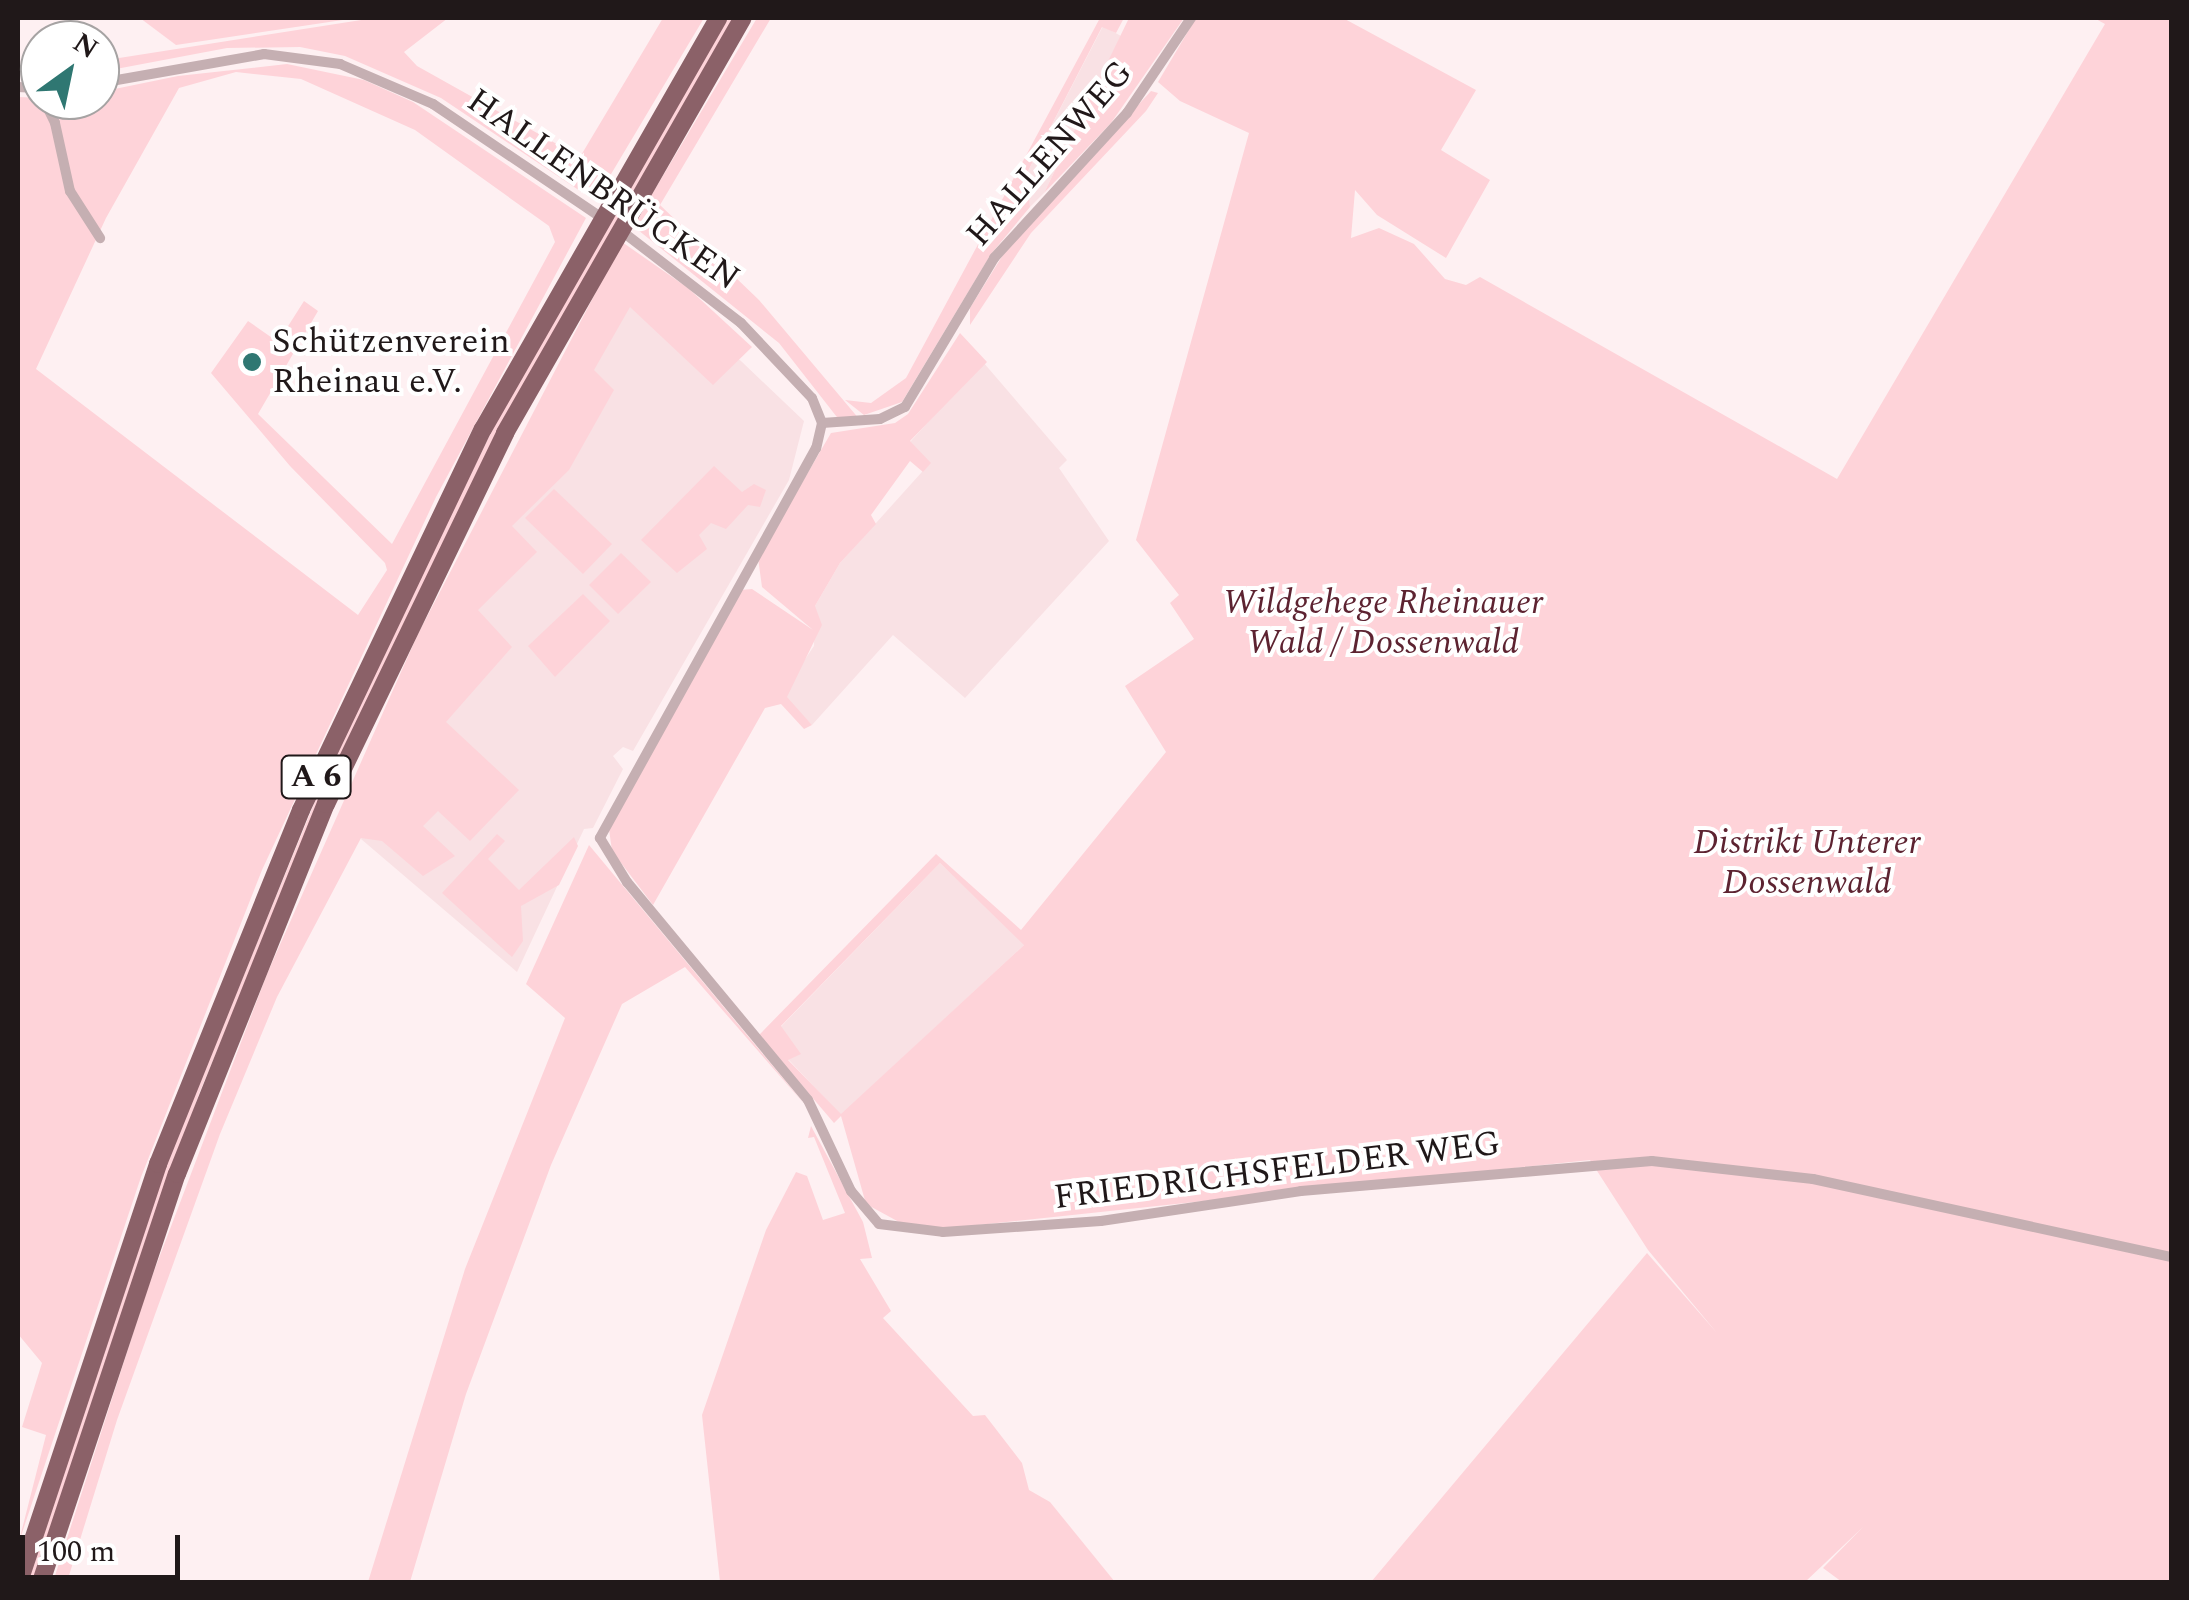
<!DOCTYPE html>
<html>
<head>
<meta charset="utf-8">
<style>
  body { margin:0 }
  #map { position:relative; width:2189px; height:1600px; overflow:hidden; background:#fef0f2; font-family:Spectral,serif }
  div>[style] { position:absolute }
  .built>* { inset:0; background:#f9e1e4 }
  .green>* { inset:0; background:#fed3d9 }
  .minor>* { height:10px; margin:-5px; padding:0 5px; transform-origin:5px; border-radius:5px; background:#c5afb2 }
  .motorway>* { height:18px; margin:-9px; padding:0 9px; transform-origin:9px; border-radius:9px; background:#8b6168 }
  .dots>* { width:28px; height:28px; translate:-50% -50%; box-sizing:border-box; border:5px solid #fff; border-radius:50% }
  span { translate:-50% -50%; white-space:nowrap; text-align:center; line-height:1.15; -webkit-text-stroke:8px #fff; paint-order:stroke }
  .shield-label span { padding:2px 8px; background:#fff; border:2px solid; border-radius:8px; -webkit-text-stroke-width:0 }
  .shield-label { font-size:32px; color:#201819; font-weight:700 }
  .street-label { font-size:35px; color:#201819 }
  .poi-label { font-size:35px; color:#201819 }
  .left { translate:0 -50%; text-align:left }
  .park-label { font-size:35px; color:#5d2331; font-style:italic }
  .frame { position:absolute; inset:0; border:20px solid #201819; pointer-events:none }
  .north { position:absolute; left:20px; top:20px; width:100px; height:100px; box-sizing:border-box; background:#fff; border:2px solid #a6a3a3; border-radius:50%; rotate:33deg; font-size:28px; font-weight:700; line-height:40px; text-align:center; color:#201819 }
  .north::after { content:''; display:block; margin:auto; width:35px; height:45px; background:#2f7772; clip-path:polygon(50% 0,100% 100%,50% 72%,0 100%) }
  .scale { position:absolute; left:20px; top:1535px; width:160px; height:45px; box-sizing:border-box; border:5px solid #201819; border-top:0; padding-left:12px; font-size:30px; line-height:35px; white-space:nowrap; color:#201819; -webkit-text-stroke:8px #fff; paint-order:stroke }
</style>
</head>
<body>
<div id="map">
  <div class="built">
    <i style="clip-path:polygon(1103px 26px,1121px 36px,1044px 193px,1030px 207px,1027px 173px)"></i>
    <i style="clip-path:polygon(631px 278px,741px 361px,804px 421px,789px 480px,633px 751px,623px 747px,613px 756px,623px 769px,593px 828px,584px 829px,517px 972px,361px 839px)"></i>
    <i style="clip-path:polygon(983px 362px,1067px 460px,1059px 468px,1109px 541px,965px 698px,893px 635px,812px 725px,787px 699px,787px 686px,814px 646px,815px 606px,840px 563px,930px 463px,910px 442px)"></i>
    <i style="clip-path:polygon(940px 863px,1025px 944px,841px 1115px,769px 1039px)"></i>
  </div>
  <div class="green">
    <i style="clip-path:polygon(140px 18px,356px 18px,176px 45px)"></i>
    <i style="clip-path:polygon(374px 18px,448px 18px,404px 52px,417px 66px,580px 157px,663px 18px,704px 18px,595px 201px,441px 98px,345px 56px,300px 47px,227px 48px,100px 72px,100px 61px)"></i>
    <i style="clip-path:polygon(726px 18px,734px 18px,515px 400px,334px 770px,199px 1094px,33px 1582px,27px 1582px,155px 1191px,339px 743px,509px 396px)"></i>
    <i style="clip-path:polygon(757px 18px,771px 18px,660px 205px,759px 300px,860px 420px,840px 421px,779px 343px,633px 226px)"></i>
    <i style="clip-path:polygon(1100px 18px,1124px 18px,1116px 33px,1102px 27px,1027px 173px,1030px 207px,991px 254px,902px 402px,864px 415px,845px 400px,871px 403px,906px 378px)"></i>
    <i style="clip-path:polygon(1129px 18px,1184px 18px,1111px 123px,1044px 193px)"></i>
    <i style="clip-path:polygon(evenodd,1196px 18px,1343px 18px,1476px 90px,1441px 150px,1490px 180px,1446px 258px,1377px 215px,1355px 190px,1351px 238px,1379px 228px,1414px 244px,1445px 279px,1466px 285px,1480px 277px,1837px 479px,2105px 24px,2094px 18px,2171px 18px,2171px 1582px,1842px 1582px,1823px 1568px,1863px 1527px,1805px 1582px,1371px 1582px,1647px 1253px,1717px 1333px,1648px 1250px,1590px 1160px,941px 1229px,899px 1222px,866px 1204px,841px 1116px,834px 1123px,759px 1035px,936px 854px,1021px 930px,1166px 752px,1125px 686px,1194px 639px,1170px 603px,1179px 595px,1136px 540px,1249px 133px,1180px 101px,1158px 82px,1196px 18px,940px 863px,1024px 945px,841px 1114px,788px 1060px,801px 1054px,781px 1026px,940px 863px)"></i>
    <i style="clip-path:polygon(evenodd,287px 64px,364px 80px,413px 102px,586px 218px,436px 497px,262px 870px,141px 1177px,18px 1545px,46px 1435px,22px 1427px,42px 1363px,18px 1334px,18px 97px,100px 100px,100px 92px,178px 76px,287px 64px,236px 72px,301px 79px,415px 130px,549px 226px,555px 242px,392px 544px,258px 414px,318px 311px,304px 301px,278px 342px,248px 321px,211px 373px,290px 466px,385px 563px,387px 570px,358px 615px,36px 369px,106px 218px,179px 88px,236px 72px)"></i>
    <i style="clip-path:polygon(1151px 91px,1158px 93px,1146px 111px,1031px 233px,970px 325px,970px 308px,1006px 250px)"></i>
    <i style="clip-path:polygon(622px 242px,688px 288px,752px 347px,713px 385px,630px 307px,594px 370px,614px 390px,569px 470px,512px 526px,537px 552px,478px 610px,512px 647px,446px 722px,519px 790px,470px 841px,438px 811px,423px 826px,455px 856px,423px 876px,382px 841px,361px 838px,277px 997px,220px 1134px,117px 1420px,67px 1582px,53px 1582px,148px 1287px,267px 974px,417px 636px)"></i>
    <i style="clip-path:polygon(960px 333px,987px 362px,910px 441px,931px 463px,923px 472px,910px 461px,871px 515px,876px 524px,840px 563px,815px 606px,822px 625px,787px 697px,812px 725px,804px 729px,781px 704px,765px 708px,653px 905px,612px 851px,609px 829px,740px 590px,752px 589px,813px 630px,762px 587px,758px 558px,831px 433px,895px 423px,908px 414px)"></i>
    <i style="clip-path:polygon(714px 466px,742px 492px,754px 484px,766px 490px,760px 507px,748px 505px,726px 529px,711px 523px,699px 535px,707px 549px,677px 573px,641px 540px)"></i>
    <i style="clip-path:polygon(554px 489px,612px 544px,583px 574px,525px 518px)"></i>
    <i style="clip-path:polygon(621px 553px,651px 582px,618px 614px,589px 585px)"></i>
    <i style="clip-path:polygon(583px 594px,610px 621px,555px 677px,528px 646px)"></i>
    <i style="clip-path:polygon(497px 834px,505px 841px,488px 859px,519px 890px,574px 837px,578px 846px,559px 885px,521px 906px,523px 941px,512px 957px,442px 893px)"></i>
    <i style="clip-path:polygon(589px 845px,806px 1106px,685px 967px,622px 1004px,551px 1165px,466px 1394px,410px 1582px,368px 1582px,465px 1269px,565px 1018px,526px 984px)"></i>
    <i style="clip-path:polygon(811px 1126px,863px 1222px,872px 1258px,860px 1259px,891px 1311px,883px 1318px,973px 1416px,985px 1415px,1022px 1463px,1029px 1490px,1050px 1502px,1115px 1582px,720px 1582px,702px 1415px,766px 1230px,796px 1172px,807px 1176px,823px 1220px,845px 1213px,814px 1137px,808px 1138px)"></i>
  </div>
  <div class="minor">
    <i style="left:100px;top:83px;width:167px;rotate:-10deg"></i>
    <i style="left:264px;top:54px;width:77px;rotate:7.5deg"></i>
    <i style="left:340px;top:64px;width:101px;rotate:23.3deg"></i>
    <i style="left:433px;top:104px;width:207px;rotate:34deg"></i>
    <i style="left:18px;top:87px;width:22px;rotate:3deg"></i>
    <i style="left:38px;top:88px;width:39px;rotate:64deg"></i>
    <i style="left:55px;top:123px;width:70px;rotate:77.6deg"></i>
    <i style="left:70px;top:191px;width:56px;rotate:57.4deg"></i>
    <i style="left:619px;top:229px;width:154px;rotate:37.6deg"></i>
    <i style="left:741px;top:323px;width:103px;rotate:46.6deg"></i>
    <i style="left:812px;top:398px;width:27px;rotate:68deg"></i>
    <i style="left:822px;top:423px;width:26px;rotate:103deg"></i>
    <i style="left:816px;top:448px;width:446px;rotate:119deg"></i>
    <i style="left:600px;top:838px;width:52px;rotate:58.5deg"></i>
    <i style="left:627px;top:882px;width:283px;rotate:50.3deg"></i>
    <i style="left:808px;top:1100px;width:101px;rotate:64.7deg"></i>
    <i style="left:851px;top:1191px;width:43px;rotate:49.7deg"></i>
    <i style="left:879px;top:1224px;width:64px;rotate:7.1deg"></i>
    <i style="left:943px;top:1232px;width:158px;rotate:-4deg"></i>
    <i style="left:1101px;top:1221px;width:202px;rotate:-8.5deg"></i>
    <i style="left:1301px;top:1191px;width:352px;rotate:-4.9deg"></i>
    <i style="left:1652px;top:1161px;width:162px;rotate:6.4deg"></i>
    <i style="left:1813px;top:1179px;width:367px;rotate:12.3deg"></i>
    <i style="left:822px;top:423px;width:58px;rotate:-3.9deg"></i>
    <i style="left:880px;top:419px;width:28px;rotate:-26deg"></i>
    <i style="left:905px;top:407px;width:174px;rotate:-59.1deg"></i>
    <i style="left:994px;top:258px;width:197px;rotate:-47.5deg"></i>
    <i style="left:1127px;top:113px;width:115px;rotate:-56deg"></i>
  </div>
  <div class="motorway">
    <i style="left:19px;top:1582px;width:441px;rotate:-71.6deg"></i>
    <i style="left:158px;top:1164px;width:382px;rotate:-68deg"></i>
    <i style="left:301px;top:810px;width:422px;rotate:-64.5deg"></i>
    <i style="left:483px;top:429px;width:473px;rotate:-60.2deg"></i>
    <i style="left:41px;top:1582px;width:430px;rotate:-71.6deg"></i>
    <i style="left:177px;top:1174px;width:399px;rotate:-68.1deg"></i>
    <i style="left:326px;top:804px;width:412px;rotate:-64.2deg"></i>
    <i style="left:505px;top:433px;width:478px;rotate:-60.2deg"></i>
  </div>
  <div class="dots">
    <i style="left:252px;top:362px;background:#2f7772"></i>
  </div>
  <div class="shield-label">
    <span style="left:316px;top:777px">A 6</span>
  </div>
  <div class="street-label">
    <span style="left:1050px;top:154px;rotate:-49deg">HALLENWEG</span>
    <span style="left:603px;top:190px;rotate:35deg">HALLENBRÜCKEN</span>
    <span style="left:1277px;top:1171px;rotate:-7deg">FRIEDRICHSFELDER WEG</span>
  </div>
  <div class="poi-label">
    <span class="left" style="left:272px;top:362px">Schützenverein<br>Rheinau e.V.</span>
  </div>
  <div class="park-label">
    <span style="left:1383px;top:623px">Wildgehege Rheinauer<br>Wald / Dossenwald</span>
    <span style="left:1807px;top:863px">Distrikt Unterer<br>Dossenwald</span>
  </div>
  <div class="frame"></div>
  <div class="north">N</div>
  <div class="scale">100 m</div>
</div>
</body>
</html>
